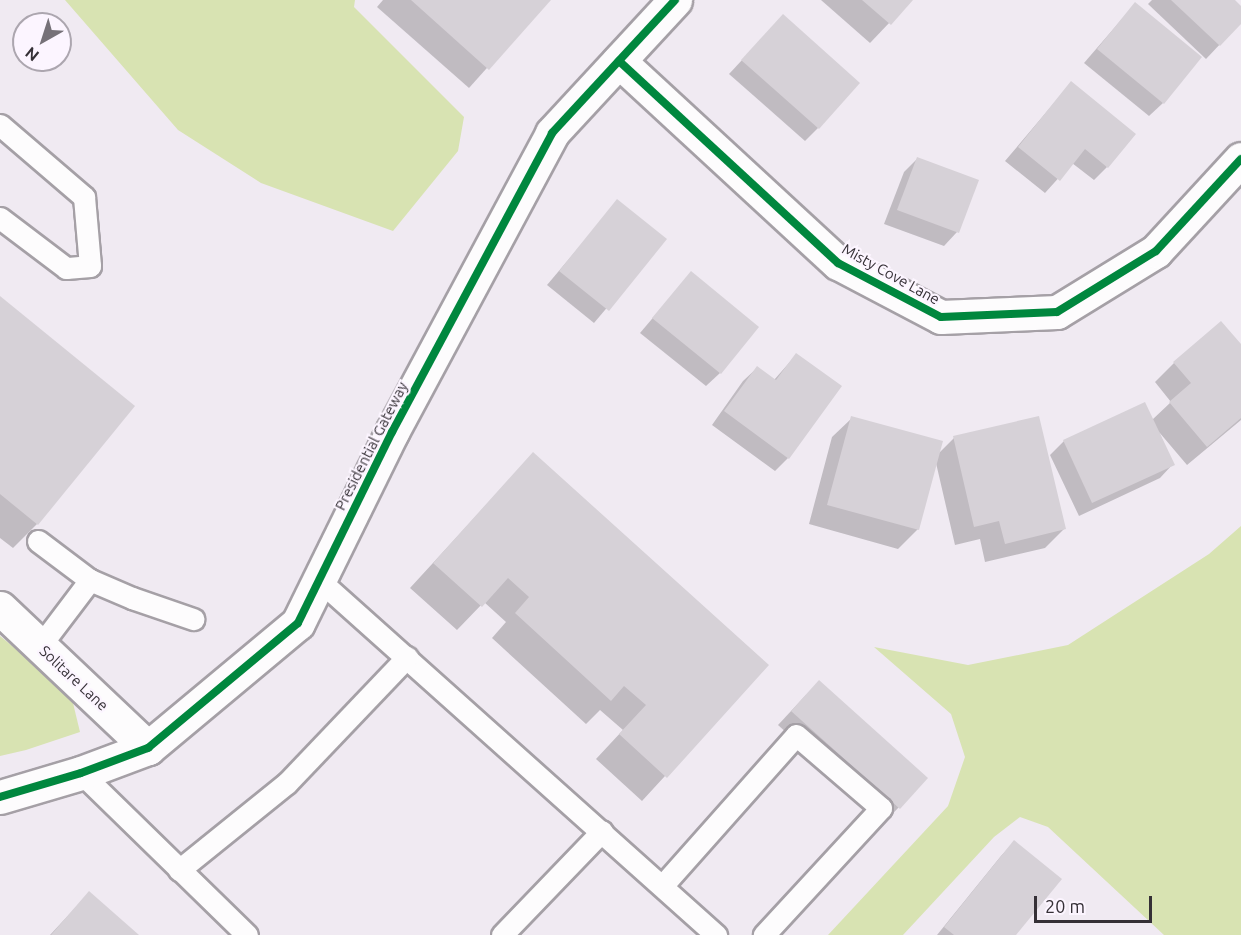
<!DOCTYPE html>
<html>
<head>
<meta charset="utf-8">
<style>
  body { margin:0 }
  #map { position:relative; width:1241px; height:935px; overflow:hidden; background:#f0eaf2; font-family:Ubuntu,sans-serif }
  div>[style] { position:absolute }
  .green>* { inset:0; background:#d8e3b2 }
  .shadow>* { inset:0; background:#0003 }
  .building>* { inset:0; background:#d6d1d7 }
  .roads { filter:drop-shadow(2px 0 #a5a0a6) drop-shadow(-2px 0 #a5a0a6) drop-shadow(0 2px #a5a0a6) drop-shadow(0 -2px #a5a0a6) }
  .service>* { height:21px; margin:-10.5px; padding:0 10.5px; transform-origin:10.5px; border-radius:10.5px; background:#fdfcfd }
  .minor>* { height:33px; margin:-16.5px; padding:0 16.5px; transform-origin:16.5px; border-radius:16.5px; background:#fdfcfd }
  .cycleway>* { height:8px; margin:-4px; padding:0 4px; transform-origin:4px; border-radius:4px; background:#00873e }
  span { translate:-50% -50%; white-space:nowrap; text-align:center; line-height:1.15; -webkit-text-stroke:4.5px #fcf5ff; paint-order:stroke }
  .street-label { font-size:15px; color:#353036 }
  .north { position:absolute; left:12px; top:12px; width:60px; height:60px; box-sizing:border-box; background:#fcf5ff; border:2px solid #aca6af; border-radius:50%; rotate:219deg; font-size:16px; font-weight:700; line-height:24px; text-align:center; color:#353036 }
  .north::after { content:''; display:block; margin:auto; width:21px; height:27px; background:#767178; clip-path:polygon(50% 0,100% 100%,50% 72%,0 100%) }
  .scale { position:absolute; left:1034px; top:896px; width:118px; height:27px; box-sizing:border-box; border:3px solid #353036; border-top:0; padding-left:8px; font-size:18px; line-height:21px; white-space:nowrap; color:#353036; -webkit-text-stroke:4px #fcf5ff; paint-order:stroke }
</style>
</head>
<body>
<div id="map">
  <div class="green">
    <i style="clip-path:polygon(65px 0,355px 0,354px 7px,464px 117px,458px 151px,393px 231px,261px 183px,178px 130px)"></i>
    <i style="clip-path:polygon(1241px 526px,1241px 935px,1164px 935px,1048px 827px,1020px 817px,994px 837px,903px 935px,828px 935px,948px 806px,965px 757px,951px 714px,874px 647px,968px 665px,1068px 645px,1209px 554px)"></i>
    <i style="clip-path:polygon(0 636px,58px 683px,73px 703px,80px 732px,26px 750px,0 756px)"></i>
  </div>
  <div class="shadow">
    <i style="clip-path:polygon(383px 0,548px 0,469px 88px,377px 7px)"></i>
    <i style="clip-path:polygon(821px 0,911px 0,870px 43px)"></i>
    <i style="clip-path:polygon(1152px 0,1233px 0,1241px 8px,1241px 22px,1206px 59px,1148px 4px)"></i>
    <i style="clip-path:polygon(1135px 4px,1163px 103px,1149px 116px,1084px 63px)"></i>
    <i style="clip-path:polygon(783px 16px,818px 128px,805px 141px,729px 74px)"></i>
    <i style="clip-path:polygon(1071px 83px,1107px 167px,1094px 180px,1072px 163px,1045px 193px,1005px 161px)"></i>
    <i style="clip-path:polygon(917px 159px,957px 232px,944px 246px,884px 224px,904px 172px)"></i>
    <i style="clip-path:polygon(618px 201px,665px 239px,594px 323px,547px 285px)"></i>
    <i style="clip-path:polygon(691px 273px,720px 373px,706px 386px,640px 333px)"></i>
    <i style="clip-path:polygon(0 298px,37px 524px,13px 548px,0 538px)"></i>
    <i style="clip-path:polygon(1241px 347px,1241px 420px,1187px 465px,1159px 432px,1173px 464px,1160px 478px,1079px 516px,1050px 455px,1064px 441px,1152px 420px,1171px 402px,1155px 382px,1174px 363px)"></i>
    <i style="clip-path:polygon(796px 355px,788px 458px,775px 471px,712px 425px,743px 381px,757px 368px,774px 380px)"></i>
    <i style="clip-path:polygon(852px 418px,939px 453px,954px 438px,1064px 529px,1045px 548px,985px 562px,980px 539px,955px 545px,936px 463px,918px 529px,898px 549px,809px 524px,832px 437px)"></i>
    <i style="clip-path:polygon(533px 454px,767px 665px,642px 801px,596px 759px,623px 730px,600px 710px,586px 724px,492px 638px,506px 622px,484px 602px,457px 630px,410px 588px)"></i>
    <i style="clip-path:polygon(806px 695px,926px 778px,885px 822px,778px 725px)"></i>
    <i style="clip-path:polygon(1014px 842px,1014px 935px,937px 935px,1001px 856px)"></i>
    <i style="clip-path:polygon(89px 893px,136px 935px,50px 935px)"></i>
  </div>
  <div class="building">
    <i style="clip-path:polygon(411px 0,551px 0,489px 70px)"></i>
    <i style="clip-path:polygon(862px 0,913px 0,891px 25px)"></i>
    <i style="clip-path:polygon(1171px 0,1235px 0,1241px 6px,1241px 24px,1220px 46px)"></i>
    <i style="clip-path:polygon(1135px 2px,1202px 57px,1164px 104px,1097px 49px)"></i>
    <i style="clip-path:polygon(783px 14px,860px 83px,819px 129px,741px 60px)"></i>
    <i style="clip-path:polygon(1071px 81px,1136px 134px,1108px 168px,1085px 149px,1060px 181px,1018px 147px)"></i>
    <i style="clip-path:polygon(917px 157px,979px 180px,959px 233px,897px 210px)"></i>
    <i style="clip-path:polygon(617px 199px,667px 239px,609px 311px,559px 271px)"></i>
    <i style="clip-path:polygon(691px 271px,759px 327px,721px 374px,652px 318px)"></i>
    <i style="clip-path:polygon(0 296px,135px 406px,38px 525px,0 494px)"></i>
    <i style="clip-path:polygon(1221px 321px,1241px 344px,1241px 418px,1207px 447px,1169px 402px,1191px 383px,1173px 362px)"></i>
    <i style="clip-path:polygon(796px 353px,842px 386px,789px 459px,724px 411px,757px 366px,776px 380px)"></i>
    <i style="clip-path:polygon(1145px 402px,1175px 465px,1092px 503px,1063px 440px)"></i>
    <i style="clip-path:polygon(851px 416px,943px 441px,919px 530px,827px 505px)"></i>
    <i style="clip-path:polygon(1039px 416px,1066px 529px,1005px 544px,999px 521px,974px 527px,953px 436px)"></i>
    <i style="clip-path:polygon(533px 452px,769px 665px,667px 778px,619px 734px,646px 705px,624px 686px,611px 701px,515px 613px,529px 597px,508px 578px,482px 607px,433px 563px)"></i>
    <i style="clip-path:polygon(819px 680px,928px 778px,900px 809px,791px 711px)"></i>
    <i style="clip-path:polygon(1014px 840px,1062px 879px,1016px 935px,954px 935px,944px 927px)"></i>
    <i style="clip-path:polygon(89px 891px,139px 935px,51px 935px)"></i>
  </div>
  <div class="roads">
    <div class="service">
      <i style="left:0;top:125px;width:111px;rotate:40.6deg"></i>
      <i style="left:84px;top:197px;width:69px;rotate:85deg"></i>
      <i style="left:90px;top:266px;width:24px;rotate:175deg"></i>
      <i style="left:66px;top:268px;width:83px;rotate:-142.9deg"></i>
      <i style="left:38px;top:541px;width:65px;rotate:36.9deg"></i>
      <i style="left:90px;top:580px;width:46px;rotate:23.2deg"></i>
      <i style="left:132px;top:598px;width:65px;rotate:19deg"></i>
      <i style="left:319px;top:580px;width:533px;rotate:41.8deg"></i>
      <i style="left:40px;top:646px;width:83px;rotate:-52.9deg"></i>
      <i style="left:81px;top:773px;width:232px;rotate:44.3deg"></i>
      <i style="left:179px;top:870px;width:139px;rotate:-38.9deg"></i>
      <i style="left:287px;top:783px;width:174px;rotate:-46.4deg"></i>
      <i style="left:663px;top:885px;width:200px;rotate:-48.4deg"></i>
      <i style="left:796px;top:735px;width:112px;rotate:40.7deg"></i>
      <i style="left:881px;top:808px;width:173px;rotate:132.7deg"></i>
      <i style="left:502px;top:935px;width:144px;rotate:-46.1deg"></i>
    </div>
    <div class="minor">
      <i style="left:619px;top:61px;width:298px;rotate:42.7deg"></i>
      <i style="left:838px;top:263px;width:116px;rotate:27.7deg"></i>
      <i style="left:941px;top:317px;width:116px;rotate:-2.5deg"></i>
      <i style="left:1057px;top:312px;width:116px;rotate:-31.6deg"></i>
      <i style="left:1156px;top:251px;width:125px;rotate:-47.3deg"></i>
      <i style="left:0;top:608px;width:204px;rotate:43.4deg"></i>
      <i style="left:0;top:797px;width:84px;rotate:-16.5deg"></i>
      <i style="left:81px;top:773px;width:72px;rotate:-20.5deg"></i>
      <i style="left:148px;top:748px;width:195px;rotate:-39.8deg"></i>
      <i style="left:298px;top:623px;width:213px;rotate:-63.8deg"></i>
      <i style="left:392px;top:432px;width:339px;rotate:-61.8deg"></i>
      <i style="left:552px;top:133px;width:181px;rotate:-47.2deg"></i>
    </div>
  </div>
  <div class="cycleway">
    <i style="left:619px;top:61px;width:298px;rotate:42.7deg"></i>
    <i style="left:838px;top:263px;width:116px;rotate:27.7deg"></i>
    <i style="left:941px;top:317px;width:116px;rotate:-2.5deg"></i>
    <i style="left:1057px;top:312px;width:116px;rotate:-31.6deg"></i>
    <i style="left:1156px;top:251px;width:125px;rotate:-47.3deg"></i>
    <i style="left:0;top:797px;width:84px;rotate:-16.5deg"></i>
    <i style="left:81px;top:773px;width:72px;rotate:-20.5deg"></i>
    <i style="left:148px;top:748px;width:195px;rotate:-39.8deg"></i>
    <i style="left:298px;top:623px;width:213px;rotate:-63.8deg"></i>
    <i style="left:392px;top:432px;width:339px;rotate:-61.8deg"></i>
    <i style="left:552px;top:133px;width:181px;rotate:-47.2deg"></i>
  </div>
  <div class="street-label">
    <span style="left:891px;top:274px;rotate:29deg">Misty Cove Lane</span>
    <span style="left:371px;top:446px;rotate:-63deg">Presidential Gateway</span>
    <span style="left:74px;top:678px;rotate:43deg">Solitare Lane</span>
  </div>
  <div class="north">N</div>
  <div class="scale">20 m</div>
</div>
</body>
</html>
